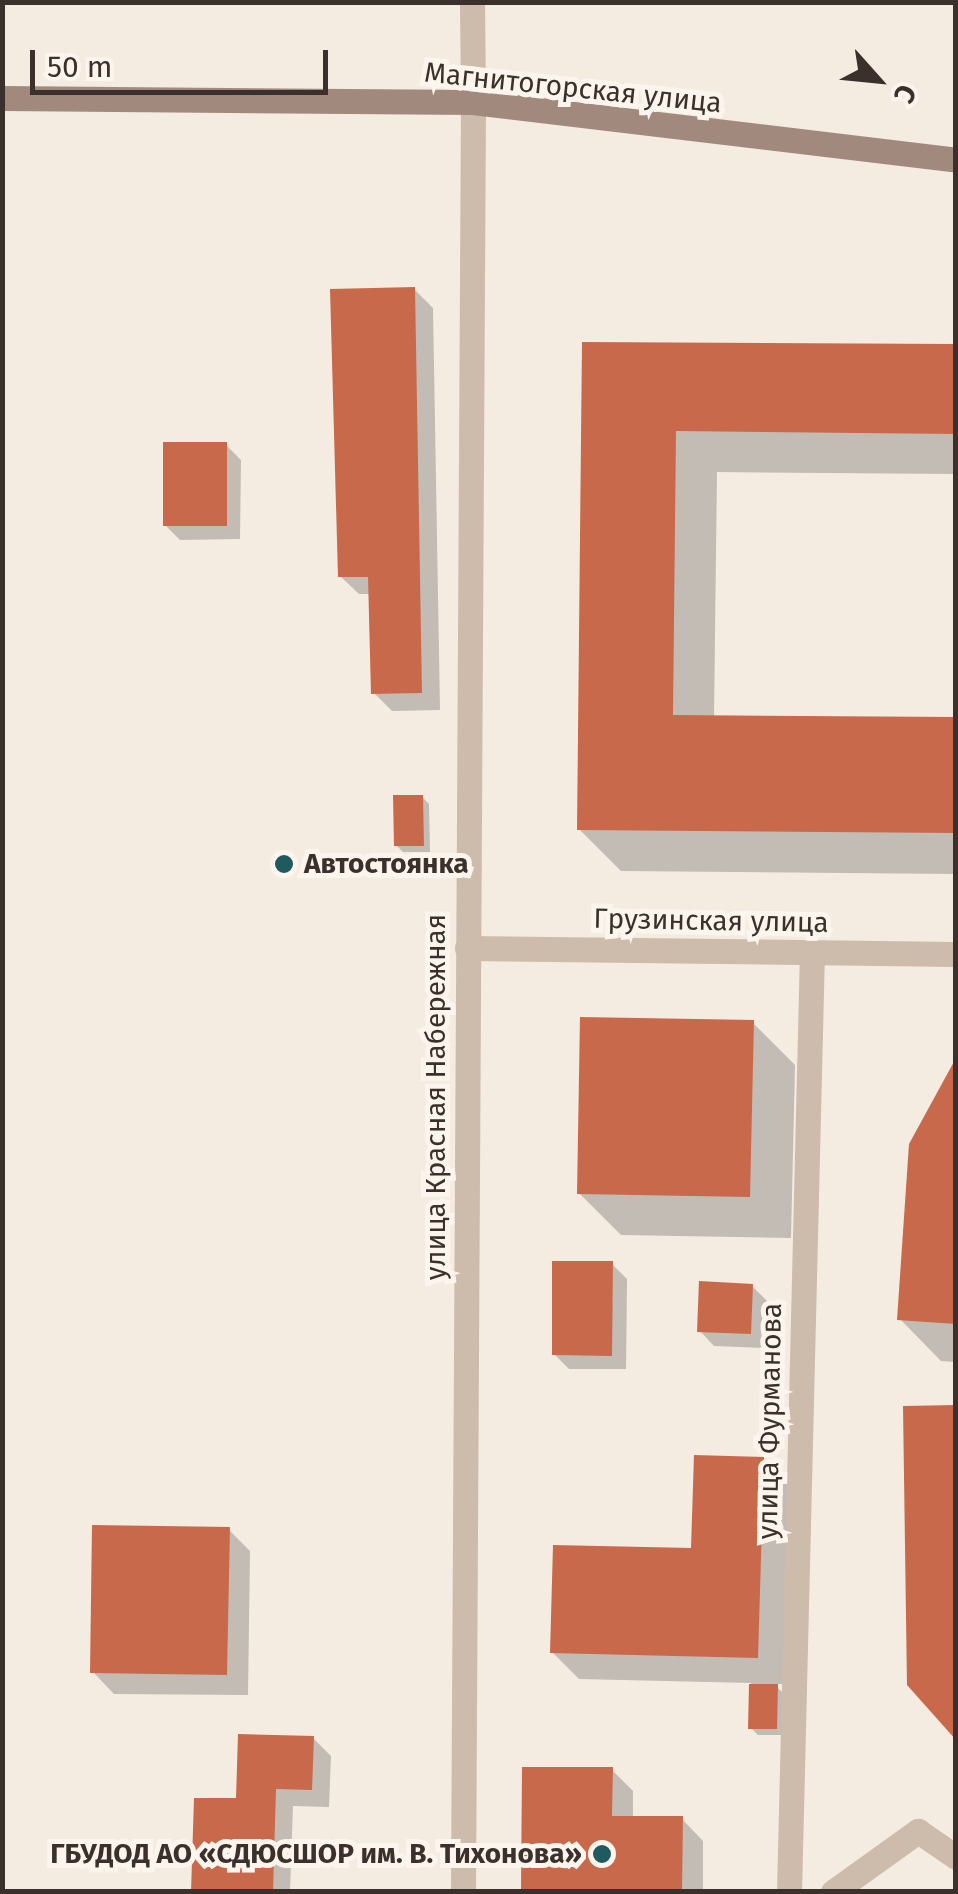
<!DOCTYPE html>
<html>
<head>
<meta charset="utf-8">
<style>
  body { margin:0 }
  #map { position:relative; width:958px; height:1894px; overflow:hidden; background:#f4ebe1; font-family:"Fira Sans",sans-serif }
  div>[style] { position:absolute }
  .shadow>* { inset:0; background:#0003 }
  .building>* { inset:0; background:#c8694b }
  .service>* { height:25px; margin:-12.5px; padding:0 12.5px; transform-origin:12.5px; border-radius:12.5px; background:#cdbbac }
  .minor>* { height:25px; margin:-12.5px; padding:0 12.5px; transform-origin:12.5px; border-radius:12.5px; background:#cdbbac }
  .tertiary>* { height:25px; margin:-12.5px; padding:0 12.5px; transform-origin:12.5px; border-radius:12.5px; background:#cdbbac }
  .secondary>* { height:25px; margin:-12.5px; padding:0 12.5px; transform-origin:12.5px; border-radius:12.5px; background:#a18a7d }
  .dots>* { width:28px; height:28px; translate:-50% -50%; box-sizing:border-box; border:5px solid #fbf5ee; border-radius:50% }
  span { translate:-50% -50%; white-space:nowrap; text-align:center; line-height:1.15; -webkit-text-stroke:10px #fbf5ee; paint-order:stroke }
  .street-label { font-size:28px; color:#3b302b }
  .poi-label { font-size:28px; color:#3b302b; font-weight:700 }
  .left { translate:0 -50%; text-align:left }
  .right { translate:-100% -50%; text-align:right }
  .frame { position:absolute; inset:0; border:5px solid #3b302b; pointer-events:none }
  .north { position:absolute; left:828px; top:30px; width:100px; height:100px; -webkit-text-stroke:8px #fbf5ee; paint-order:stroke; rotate:117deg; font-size:28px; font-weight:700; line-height:40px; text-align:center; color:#3b302b }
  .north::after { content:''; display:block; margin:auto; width:35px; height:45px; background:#3b302b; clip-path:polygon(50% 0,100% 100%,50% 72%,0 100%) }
  .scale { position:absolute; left:30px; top:50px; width:298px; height:45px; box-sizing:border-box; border:5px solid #3b302b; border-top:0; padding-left:12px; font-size:30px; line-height:35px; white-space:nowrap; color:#3b302b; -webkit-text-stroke:8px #fbf5ee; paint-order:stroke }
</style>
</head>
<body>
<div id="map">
  <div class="shadow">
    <i style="clip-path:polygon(414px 289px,433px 308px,440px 710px,392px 711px,373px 692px,371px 594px,359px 594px,340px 576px)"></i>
    <i style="clip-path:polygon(584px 344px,956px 347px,956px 474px,717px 472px,714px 718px,956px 720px,956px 874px,621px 871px,579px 829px)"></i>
    <i style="clip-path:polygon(226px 445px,241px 460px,240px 539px,180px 540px,165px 525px)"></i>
    <i style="clip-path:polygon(422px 797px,429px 804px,430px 852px,403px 852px,396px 845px)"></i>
    <i style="clip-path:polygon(753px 1023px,795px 1065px,791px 1238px,621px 1235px,579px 1193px)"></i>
    <i style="clip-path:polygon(956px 1073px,956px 1362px,941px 1361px,900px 1319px)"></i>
    <i style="clip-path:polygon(612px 1264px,627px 1279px,626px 1369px,569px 1369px,554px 1354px)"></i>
    <i style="clip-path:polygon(752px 1286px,767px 1301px,765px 1348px,714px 1346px,700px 1331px)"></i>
    <i style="clip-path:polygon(762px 1460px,790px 1487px,784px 1684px,774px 1684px,784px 1694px,783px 1735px,758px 1735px,751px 1728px,751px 1683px,579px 1679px,552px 1652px,694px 1551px)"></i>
    <i style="clip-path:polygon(229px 1530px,250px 1551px,248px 1695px,114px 1694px,93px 1672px)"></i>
    <i style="clip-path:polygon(313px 1738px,331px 1756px,329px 1807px,293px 1806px,290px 1892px,194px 1892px,239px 1801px)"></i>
    <i style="clip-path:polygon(611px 1769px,633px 1791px,633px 1819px,682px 1819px,703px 1841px,703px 1892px,524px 1892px)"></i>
  </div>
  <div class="building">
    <i style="clip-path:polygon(415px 287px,422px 693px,371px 694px,368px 577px,338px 577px,330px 289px)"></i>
    <i style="clip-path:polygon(582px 342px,956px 344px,956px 434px,676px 431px,673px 715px,956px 717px,956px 833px,577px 830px)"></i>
    <i style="clip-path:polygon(163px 442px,227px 442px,227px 526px,163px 526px)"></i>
    <i style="clip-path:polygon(393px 795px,423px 795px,424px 846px,394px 846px)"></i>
    <i style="clip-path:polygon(580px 1017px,754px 1020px,750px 1197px,577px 1194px)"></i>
    <i style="clip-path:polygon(956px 1058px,956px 1324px,897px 1320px,909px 1144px)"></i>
    <i style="clip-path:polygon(552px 1261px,613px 1261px,612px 1356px,552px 1355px)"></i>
    <i style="clip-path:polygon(699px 1281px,753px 1284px,751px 1334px,697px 1332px)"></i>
    <i style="clip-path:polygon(956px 1405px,956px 1740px,907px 1685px,903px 1406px)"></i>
    <i style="clip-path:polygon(694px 1455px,764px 1457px,758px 1658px,550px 1653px,553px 1545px,691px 1548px)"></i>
    <i style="clip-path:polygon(92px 1525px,230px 1527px,227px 1675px,90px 1673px)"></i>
    <i style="clip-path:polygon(749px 1684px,778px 1684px,777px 1729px,748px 1729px)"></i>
    <i style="clip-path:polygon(238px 1734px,314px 1736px,312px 1790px,276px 1789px,273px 1892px,191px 1892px,194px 1798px,236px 1798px)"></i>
    <i style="clip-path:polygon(522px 1767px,613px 1767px,612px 1816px,683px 1816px,682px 1892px,521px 1892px)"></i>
  </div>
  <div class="service">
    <i style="left:833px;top:1892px;width:105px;rotate:-35.7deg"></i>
    <i style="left:918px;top:1831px;width:46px;rotate:34.4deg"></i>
  </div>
  <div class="minor">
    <i style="left:467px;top:948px;width:489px;rotate:0.7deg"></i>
    <i style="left:463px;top:1892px;width:1790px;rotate:-89.68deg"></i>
    <i style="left:789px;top:1892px;width:939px;rotate:-88.6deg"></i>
  </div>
  <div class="tertiary">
    <i style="left:472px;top:2px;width:100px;rotate:89.4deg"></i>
  </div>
  <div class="secondary">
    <i style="left:2px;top:98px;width:471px;rotate:0.5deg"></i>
    <i style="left:473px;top:102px;width:486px;rotate:6.8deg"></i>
  </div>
  <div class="dots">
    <i style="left:284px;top:864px;background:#1f5a5e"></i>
    <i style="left:602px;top:1854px;background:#1f5a5e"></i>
  </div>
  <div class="street-label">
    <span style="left:573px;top:88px;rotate:6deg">Магнитогорская улица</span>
    <span style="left:711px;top:921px;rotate:1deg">Грузинская улица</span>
    <span style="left:436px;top:1097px;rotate:-90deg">улица Красная Набережная</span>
    <span style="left:770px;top:1421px;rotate:-89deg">улица Фурманова</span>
  </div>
  <div class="poi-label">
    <span class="left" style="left:304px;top:864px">Автостоянка</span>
    <span class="right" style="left:582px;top:1854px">ГБУДОД АО «СДЮСШОР им. В. Тихонова»</span>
  </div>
  <div class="frame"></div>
  <div class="north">С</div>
  <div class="scale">50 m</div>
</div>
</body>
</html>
